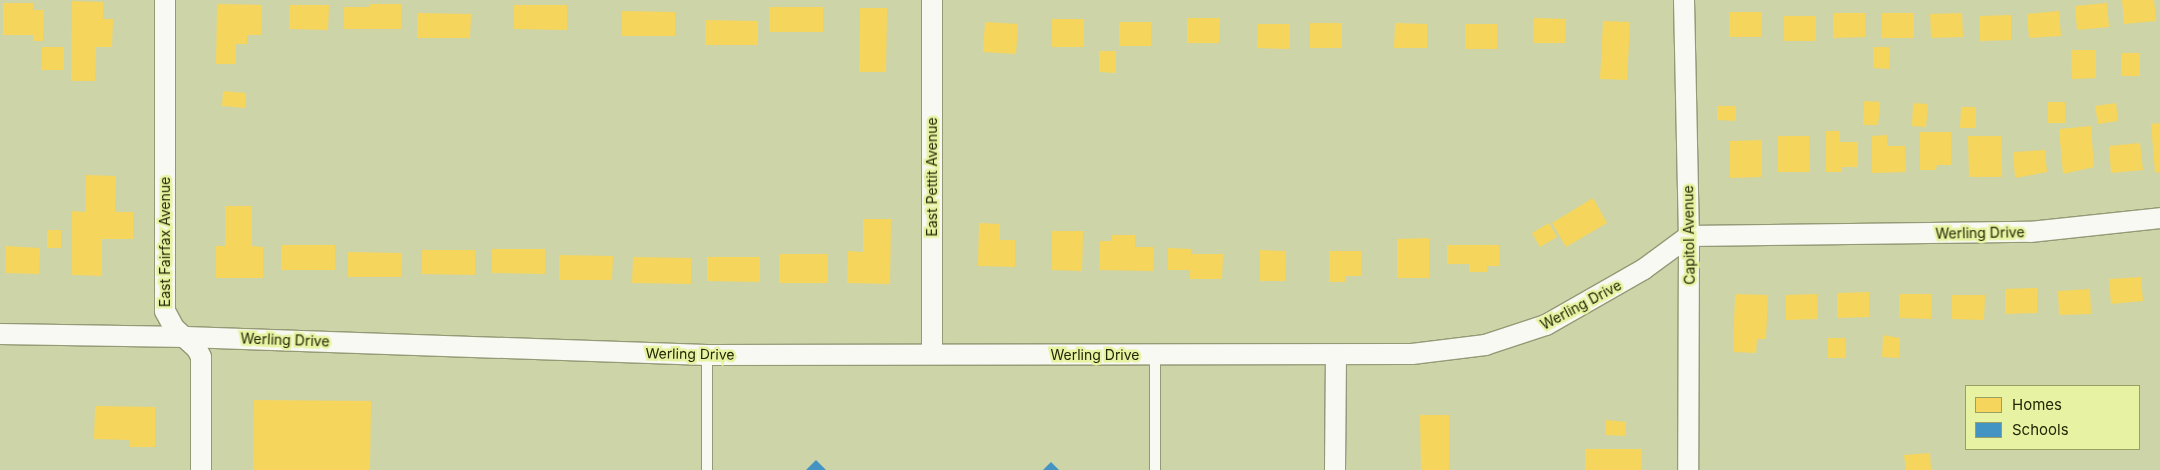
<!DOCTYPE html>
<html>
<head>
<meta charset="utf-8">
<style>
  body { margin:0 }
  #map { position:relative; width:2160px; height:470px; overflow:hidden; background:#cdd4a8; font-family:Inter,sans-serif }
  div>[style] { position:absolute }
  .homes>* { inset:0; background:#f6d55c }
  .schools>* { inset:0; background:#4393c3 }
  .roads { filter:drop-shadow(1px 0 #949976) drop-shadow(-1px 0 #949976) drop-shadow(0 1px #949976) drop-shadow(0 -1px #949976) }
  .lane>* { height:10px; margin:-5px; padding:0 5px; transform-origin:5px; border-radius:5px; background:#f8f9f2 }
  .street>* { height:20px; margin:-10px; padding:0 10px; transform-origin:10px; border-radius:10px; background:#f8f9f2 }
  span { translate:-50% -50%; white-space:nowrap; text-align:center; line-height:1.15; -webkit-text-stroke:5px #e7f3a2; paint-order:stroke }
  .street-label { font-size:14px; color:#222604 }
  .legend { position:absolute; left:1965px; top:385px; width:175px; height:65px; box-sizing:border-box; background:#e7f3a2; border:1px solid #98a163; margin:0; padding:6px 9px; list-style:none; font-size:15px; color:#222604 }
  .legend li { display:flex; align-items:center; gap:10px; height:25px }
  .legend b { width:25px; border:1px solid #98a163 }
</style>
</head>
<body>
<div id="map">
  <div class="homes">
    <i style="clip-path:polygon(2122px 0,2154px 0,2156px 21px,2124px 24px)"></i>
    <i style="clip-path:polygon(72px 1px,103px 2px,103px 19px,113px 19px,112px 47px,96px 47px,95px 81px,71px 81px)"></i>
    <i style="clip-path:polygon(3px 3px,33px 3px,33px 10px,44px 10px,43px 41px,33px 41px,33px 35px,3px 35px)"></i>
    <i style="clip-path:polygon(2107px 3px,2109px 27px,2077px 30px,2075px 6px)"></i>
    <i style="clip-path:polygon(217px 4px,262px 5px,261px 35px,247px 35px,247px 44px,236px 44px,236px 64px,216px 64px)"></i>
    <i style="clip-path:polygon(370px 4px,401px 4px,401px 29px,344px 29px,344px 7px,370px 7px)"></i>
    <i style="clip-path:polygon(289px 5px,329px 5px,328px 30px,289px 29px)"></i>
    <i style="clip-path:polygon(514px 5px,567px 5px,567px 30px,514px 29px)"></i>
    <i style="clip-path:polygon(769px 7px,823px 7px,823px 32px,769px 32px)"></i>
    <i style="clip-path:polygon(860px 8px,887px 8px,886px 72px,859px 72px)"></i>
    <i style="clip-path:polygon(622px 11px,675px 12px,675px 36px,622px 36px)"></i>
    <i style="clip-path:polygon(2059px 11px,2061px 36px,2029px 38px,2027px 14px)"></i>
    <i style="clip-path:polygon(1729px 12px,1762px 12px,1761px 37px,1729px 37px)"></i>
    <i style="clip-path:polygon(417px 13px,471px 14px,470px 38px,417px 38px)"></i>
    <i style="clip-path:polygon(1833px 13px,1865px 13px,1865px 37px,1833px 38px)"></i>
    <i style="clip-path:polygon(1882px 13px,1914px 13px,1914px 38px,1881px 38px)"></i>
    <i style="clip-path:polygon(1962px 13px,1963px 37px,1931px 38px,1930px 14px)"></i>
    <i style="clip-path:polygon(2011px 15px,2011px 40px,1980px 41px,1979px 16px)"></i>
    <i style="clip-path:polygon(1784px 16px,1816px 16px,1816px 41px,1784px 41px)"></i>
    <i style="clip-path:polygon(1187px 18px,1220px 18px,1219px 43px,1187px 43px)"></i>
    <i style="clip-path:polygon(1534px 18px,1566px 19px,1565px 43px,1533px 43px)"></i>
    <i style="clip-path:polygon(1052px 19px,1084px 19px,1084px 47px,1052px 47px)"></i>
    <i style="clip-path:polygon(705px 20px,758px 21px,758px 45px,705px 45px)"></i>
    <i style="clip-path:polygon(1603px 21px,1630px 22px,1627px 80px,1600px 79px)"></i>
    <i style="clip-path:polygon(985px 22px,1018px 24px,1016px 54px,983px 52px)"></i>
    <i style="clip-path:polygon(1119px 22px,1151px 22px,1151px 46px,1119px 46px)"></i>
    <i style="clip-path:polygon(1310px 23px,1342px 23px,1342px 48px,1310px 48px)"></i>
    <i style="clip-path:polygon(1395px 23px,1427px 24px,1427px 48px,1394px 48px)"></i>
    <i style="clip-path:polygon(1258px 24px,1290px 24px,1290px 49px,1257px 48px)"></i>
    <i style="clip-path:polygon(1465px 24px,1497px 24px,1497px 49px,1465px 49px)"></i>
    <i style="clip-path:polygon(42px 47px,64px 47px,64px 70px,41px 70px)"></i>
    <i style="clip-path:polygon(1873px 47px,1890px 47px,1889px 69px,1873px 68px)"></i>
    <i style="clip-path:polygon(2071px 50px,2096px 50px,2096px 78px,2072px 79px)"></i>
    <i style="clip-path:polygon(1099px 51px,1116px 51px,1116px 73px,1099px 72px)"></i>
    <i style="clip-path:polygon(2121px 53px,2140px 53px,2140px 76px,2121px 76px)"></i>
    <i style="clip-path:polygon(223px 91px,246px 93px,245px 108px,222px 106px)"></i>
    <i style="clip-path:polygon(1864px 101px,1880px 102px,1878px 125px,1863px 125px)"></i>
    <i style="clip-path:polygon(2048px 102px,2065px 102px,2065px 123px,2048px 123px)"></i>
    <i style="clip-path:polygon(1913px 103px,1928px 104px,1926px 127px,1912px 126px)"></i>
    <i style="clip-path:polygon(2116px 103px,2118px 121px,2098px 124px,2095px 106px)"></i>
    <i style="clip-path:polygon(1717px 106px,1736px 106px,1736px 121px,1717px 120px)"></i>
    <i style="clip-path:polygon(1961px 107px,1976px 107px,1976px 128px,1960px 128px)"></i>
    <i style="clip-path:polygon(2160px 123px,2160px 172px,2155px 173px,2151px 124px)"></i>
    <i style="clip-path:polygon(2091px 126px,2094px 167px,2063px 174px,2059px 129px)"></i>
    <i style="clip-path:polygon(1826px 131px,1840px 131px,1840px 142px,1858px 142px,1858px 167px,1842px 167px,1842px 172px,1826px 172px)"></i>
    <i style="clip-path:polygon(1920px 132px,1951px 132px,1951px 165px,1937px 165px,1936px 170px,1920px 170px)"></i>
    <i style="clip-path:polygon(1887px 135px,1887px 146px,1905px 146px,1906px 172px,1872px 173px,1872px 136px)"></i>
    <i style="clip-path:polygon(1778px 136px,1809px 136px,1810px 172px,1778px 172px)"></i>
    <i style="clip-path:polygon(1968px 136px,2001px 136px,2002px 177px,1969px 177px)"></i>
    <i style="clip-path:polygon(1762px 140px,1762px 177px,1730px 178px,1730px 141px)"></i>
    <i style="clip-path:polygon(2140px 143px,2143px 170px,2111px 173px,2109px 146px)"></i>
    <i style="clip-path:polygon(2045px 150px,2047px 172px,2015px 178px,2013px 152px)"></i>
    <i style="clip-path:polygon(86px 175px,116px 176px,115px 212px,133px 212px,133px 239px,102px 239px,102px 276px,72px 275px,72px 211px,85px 212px)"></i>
    <i style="clip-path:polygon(1593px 198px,1607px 223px,1566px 247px,1552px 223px)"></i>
    <i style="clip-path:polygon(225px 206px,252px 206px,252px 246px,263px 247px,263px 278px,216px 278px,216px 246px,225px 246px)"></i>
    <i style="clip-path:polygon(863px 219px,891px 219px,890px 284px,847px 283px,848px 251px,863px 252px)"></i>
    <i style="clip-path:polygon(979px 223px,1000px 224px,1000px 240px,1015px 240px,1015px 267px,978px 266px)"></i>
    <i style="clip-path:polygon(1549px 223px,1557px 237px,1540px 247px,1532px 233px)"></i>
    <i style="clip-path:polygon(47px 230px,61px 230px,61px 248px,47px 248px)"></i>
    <i style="clip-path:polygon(1052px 231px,1083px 231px,1082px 271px,1052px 270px)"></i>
    <i style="clip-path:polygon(1112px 235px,1135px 235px,1135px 247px,1154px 247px,1153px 271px,1099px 270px,1100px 241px,1112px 241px)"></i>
    <i style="clip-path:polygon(1429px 238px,1429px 278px,1397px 278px,1397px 239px)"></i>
    <i style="clip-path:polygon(281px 245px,335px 245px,335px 270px,281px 270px)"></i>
    <i style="clip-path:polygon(1447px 245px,1499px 245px,1500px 266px,1487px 266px,1487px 272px,1469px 272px,1469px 264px,1447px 264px)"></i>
    <i style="clip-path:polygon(6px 246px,40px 248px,39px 274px,5px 273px)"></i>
    <i style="clip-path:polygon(1168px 248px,1191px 249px,1191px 254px,1223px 254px,1222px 279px,1190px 279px,1190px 270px,1168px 270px)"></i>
    <i style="clip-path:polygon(492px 249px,545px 249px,545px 274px,492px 273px)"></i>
    <i style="clip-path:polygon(422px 250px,475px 250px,475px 275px,422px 274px)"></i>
    <i style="clip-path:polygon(1260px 250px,1286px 251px,1285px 281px,1260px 281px)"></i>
    <i style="clip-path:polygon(1329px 251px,1361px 251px,1361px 276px,1346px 276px,1345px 282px,1329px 282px)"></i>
    <i style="clip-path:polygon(348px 252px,402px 253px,401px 277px,348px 277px)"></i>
    <i style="clip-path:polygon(779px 254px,828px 254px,828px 283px,779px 283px)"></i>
    <i style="clip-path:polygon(559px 255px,613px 256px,612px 280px,559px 280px)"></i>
    <i style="clip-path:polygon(633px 257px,691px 258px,691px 284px,632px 283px)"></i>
    <i style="clip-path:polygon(707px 257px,760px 257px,760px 282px,707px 281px)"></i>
    <i style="clip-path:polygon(2141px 277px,2143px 301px,2111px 304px,2109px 279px)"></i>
    <i style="clip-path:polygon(2037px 288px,2037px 313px,2005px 314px,2005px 289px)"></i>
    <i style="clip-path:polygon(2090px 289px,2091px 314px,2059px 315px,2058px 291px)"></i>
    <i style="clip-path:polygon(1869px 292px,1869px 317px,1837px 318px,1837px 293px)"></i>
    <i style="clip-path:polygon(1735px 294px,1768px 295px,1766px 339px,1757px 339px,1756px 353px,1733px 352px)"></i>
    <i style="clip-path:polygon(1817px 294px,1818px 319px,1786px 320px,1786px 295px)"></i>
    <i style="clip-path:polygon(1899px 294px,1932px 294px,1931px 319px,1899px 318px)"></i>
    <i style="clip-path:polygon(1952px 295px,1985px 295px,1984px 320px,1952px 319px)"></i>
    <i style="clip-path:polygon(1883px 335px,1900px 338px,1899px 358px,1882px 357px)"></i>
    <i style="clip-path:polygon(1828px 338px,1845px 338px,1846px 358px,1828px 358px)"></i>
    <i style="clip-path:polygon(254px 400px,371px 401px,370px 470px,253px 470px)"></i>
    <i style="clip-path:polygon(95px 406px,155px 407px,155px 447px,130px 447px,130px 440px,94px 439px)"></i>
    <i style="clip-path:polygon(1420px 415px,1449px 415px,1449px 470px,1421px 470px)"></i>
    <i style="clip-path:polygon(1606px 420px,1626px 422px,1625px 436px,1605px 435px)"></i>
    <i style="clip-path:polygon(1585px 449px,1642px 449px,1641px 470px,1585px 470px)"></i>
    <i style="clip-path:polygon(1930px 453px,1931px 470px,1906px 470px,1904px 455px)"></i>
  </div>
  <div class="schools">
    <i style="clip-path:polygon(816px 460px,826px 470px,806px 470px)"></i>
    <i style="clip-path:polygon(1051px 462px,1059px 470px,1043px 470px)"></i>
  </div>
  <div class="roads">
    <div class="lane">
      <i style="left:707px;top:355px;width:115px;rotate:90deg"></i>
      <i style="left:1155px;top:355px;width:115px;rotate:90deg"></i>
    </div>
    <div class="street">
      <i style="left:165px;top:0;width:311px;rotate:90deg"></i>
      <i style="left:165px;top:311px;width:19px;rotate:62deg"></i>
      <i style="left:174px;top:328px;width:31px;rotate:42deg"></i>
      <i style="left:197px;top:349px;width:9px;rotate:63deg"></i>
      <i style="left:201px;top:357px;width:113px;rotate:90deg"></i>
      <i style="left:932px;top:0;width:353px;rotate:90deg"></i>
      <i style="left:1684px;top:0;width:236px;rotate:88.8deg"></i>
      <i style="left:1689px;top:236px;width:234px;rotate:90.2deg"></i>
      <i style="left:0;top:334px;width:186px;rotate:0.9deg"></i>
      <i style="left:186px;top:337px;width:521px;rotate:1.98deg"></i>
      <i style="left:707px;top:355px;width:705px;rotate:-0.08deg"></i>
      <i style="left:1412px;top:354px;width:74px;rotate:-7deg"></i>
      <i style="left:1485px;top:345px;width:64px;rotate:-18.2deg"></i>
      <i style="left:1546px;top:325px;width:113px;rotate:-29.7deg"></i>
      <i style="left:1644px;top:269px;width:56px;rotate:-36.3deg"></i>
      <i style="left:1689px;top:236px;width:341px;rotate:-0.7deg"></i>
      <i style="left:2030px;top:232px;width:131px;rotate:-6.1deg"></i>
      <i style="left:1335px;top:470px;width:113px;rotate:-89.5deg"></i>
    </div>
  </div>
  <div class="street-label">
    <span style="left:932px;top:177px;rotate:-90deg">East Pettit Avenue</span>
    <span style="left:1980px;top:233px;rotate:-1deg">Werling Drive</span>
    <span style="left:1689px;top:235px;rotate:-91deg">Capitol Avenue</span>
    <span style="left:165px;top:242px;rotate:-90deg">East Fairfax Avenue</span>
    <span style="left:1581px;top:305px;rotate:-28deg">Werling Drive</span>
    <span style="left:285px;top:340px;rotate:2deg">Werling Drive</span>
    <span style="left:690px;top:354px;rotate:1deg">Werling Drive</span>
    <span style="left:1095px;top:355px">Werling Drive</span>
  </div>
  <ul class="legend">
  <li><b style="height:14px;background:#f6d55c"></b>Homes</li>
  <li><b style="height:14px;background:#4393c3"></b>Schools</li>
  </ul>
</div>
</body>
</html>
